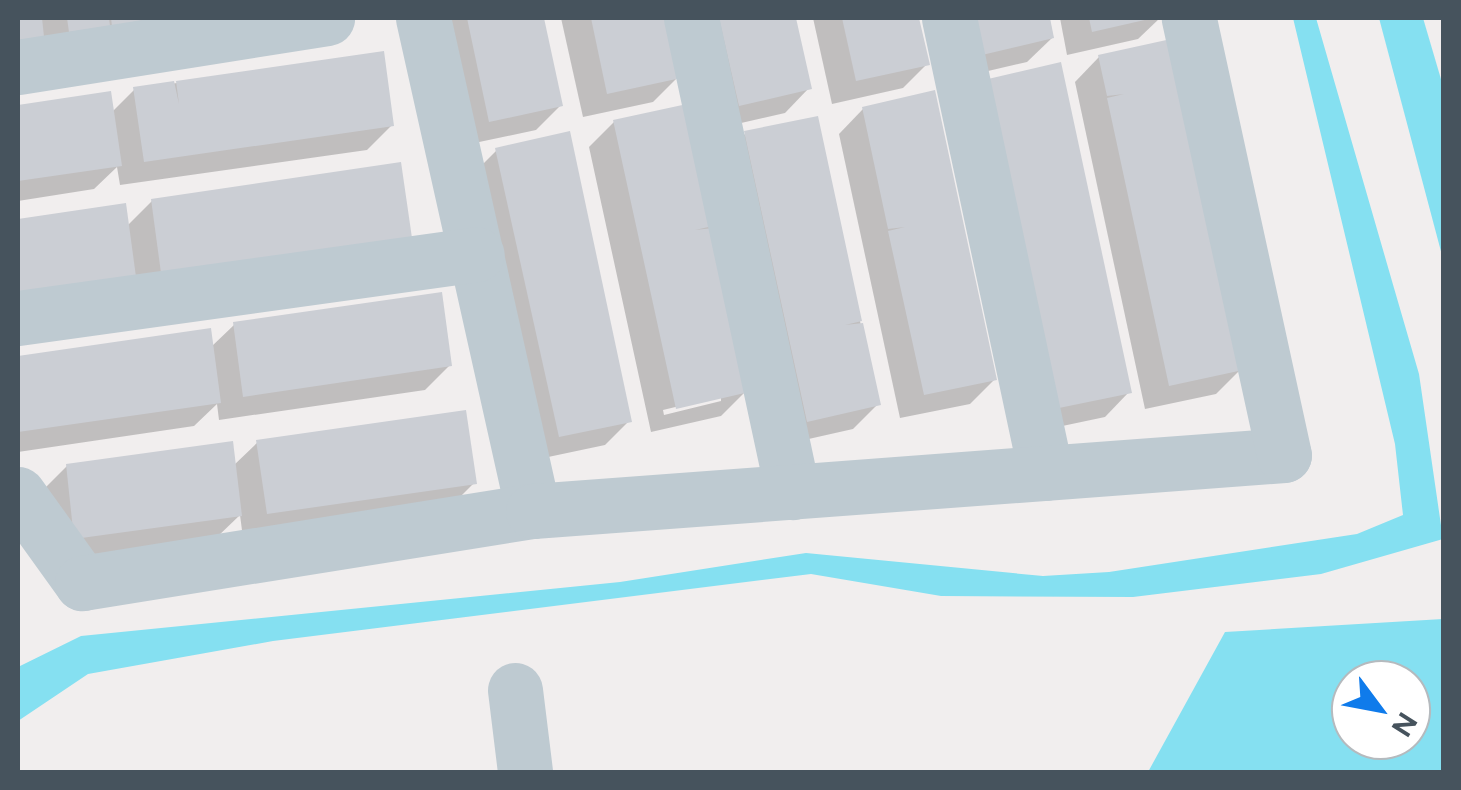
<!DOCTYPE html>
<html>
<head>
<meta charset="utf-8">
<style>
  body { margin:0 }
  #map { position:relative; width:1461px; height:790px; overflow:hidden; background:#f1eeee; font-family:Figtree,sans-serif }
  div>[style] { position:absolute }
  .water>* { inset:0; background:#85e0f1 }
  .shadow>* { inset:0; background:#0003 }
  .building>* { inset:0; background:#cbced4 }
  .minor>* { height:55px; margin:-27.5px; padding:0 27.5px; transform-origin:27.5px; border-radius:27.5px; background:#becad1 }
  span { translate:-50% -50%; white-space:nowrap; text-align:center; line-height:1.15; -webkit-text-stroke:10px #fff; paint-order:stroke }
  .frame { position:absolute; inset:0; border:20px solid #46535d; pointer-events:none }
  .north { position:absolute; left:1331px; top:660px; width:100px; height:100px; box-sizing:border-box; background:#fff; border:2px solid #b5babe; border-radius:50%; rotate:122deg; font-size:28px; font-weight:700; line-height:40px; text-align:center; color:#46535d }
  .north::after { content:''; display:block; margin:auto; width:35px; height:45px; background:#0f7beb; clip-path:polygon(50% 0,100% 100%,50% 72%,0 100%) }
</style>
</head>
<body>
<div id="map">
  <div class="water">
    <i style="clip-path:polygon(1293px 18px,1316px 18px,1394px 288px,1419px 374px,1443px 539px,1321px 574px,1133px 597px,941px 596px,811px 574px,273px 641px,88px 674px,18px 721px,18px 667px,81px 636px,620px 582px,806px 553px,1043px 576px,1109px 572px,1357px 534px,1403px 515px,1395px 444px)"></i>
    <i style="clip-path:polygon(1379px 18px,1423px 18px,1443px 86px,1443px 259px)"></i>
    <i style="clip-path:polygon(evenodd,1443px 619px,1443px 772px,1148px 772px,1225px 632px,1443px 619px,1411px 680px,1411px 740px,1351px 740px,1351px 680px,1411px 680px)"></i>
  </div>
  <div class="shadow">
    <i style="clip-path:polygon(18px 18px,311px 18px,18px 60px)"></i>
    <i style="clip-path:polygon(438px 18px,542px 18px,561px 105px,536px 130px,465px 145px)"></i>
    <i style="clip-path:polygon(561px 18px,665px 18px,678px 77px,653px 102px,583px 117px)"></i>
    <i style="clip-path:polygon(690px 18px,794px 18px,809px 88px,785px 113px,715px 129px)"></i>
    <i style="clip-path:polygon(813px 18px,917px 18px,927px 64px,903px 88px,832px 104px)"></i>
    <i style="clip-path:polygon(944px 18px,1047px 18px,1052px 38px,1027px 62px,958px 78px)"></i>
    <i style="clip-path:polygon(1060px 18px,1160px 18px,1138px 39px,1067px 55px)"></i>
    <i style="clip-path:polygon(1170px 42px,1241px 369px,1216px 394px,1145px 409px,1075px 82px,1099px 57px)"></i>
    <i style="clip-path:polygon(382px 54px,392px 125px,367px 150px,120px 185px,117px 167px,94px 189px,18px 201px,18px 107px,109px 94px,112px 112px,135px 89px)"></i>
    <i style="clip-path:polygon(1059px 65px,1129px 392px,1105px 417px,1034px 432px)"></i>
    <i style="clip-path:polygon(evenodd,685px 107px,746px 391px,721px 416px,651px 432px,589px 147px,614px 122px,685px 107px,721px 396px,721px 401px,664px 415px,663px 410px,721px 396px)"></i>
    <i style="clip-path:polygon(863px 109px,995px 379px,970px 404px,900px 418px,839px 134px)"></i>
    <i style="clip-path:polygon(816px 119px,878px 404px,853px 429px,782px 445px,721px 158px,745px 134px)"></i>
    <i style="clip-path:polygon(497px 150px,629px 421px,605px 445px,534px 460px,472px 175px)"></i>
    <i style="clip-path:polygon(152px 201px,409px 237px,18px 314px,18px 221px,124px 205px,127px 226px)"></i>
    <i style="clip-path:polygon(234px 325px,449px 366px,425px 390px,219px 420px,217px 404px,194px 426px,18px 452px,18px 359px,209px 331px,211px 347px)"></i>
    <i style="clip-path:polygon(258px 442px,474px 483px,449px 508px,243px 538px,240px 515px,214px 540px,50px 562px,42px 491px,67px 466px,233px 466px)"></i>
  </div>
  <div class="building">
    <i style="clip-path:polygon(18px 18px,42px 18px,44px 37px,18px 40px)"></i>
    <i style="clip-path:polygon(67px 18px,109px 18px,110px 26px,69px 32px)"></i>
    <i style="clip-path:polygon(111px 18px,155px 18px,112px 26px)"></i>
    <i style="clip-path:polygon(467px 18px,544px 18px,563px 106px,489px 122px)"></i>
    <i style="clip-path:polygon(591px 18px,667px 18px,681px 78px,607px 94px)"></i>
    <i style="clip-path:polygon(719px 18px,796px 18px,812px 89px,739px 106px)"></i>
    <i style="clip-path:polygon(842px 18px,919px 18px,930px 65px,856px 81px)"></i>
    <i style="clip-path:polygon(974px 18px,1050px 18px,1054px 38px,982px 55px)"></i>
    <i style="clip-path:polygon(1089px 18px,1149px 18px,1149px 19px,1092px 32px)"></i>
    <i style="clip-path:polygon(1171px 39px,1243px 370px,1169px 386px,1107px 98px,1124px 94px,1107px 96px,1098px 55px)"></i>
    <i style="clip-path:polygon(384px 51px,394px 126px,144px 162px,133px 87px,174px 81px,179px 104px,176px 81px)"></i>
    <i style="clip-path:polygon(1061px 62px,1132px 393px,1059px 408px,988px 79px)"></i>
    <i style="clip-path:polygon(935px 90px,997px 380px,924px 395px,888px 231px,905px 227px,888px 229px,862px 107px)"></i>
    <i style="clip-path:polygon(111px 91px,122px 166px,18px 181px,18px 105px)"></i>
    <i style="clip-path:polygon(687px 104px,713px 226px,695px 230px,713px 228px,749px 392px,676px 409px,613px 120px)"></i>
    <i style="clip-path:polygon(818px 116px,862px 321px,845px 325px,863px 323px,881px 405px,807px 422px,744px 131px)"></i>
    <i style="clip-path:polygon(570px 131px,632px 422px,559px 437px,495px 148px)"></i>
    <i style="clip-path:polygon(401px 162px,412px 238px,161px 273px,151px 199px)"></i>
    <i style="clip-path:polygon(126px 203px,136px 277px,18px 295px,18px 219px)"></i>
    <i style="clip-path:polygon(442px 292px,452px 366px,243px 397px,233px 322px)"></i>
    <i style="clip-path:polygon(211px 328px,221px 403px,18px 432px,18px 356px)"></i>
    <i style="clip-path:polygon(466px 410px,477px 484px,267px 514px,256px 440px)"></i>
    <i style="clip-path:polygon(233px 441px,242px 516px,74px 539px,66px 464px)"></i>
  </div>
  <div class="minor">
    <i style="left:423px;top:18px;width:505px;rotate:77.42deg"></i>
    <i style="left:691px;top:18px;width:485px;rotate:77.9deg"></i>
    <i style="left:949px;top:18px;width:465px;rotate:78deg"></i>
    <i style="left:18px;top:67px;width:313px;rotate:-9deg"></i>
    <i style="left:18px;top:318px;width:463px;rotate:-7.9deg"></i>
    <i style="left:18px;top:494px;width:110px;rotate:54.3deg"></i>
    <i style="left:82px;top:583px;width:457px;rotate:-9.1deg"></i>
    <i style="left:533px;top:511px;width:753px;rotate:-4.26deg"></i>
    <i style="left:1284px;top:455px;width:447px;rotate:-102.3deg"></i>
    <i style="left:515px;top:690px;width:83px;rotate:83deg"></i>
  </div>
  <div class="frame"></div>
  <div class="north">N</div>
</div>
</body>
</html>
